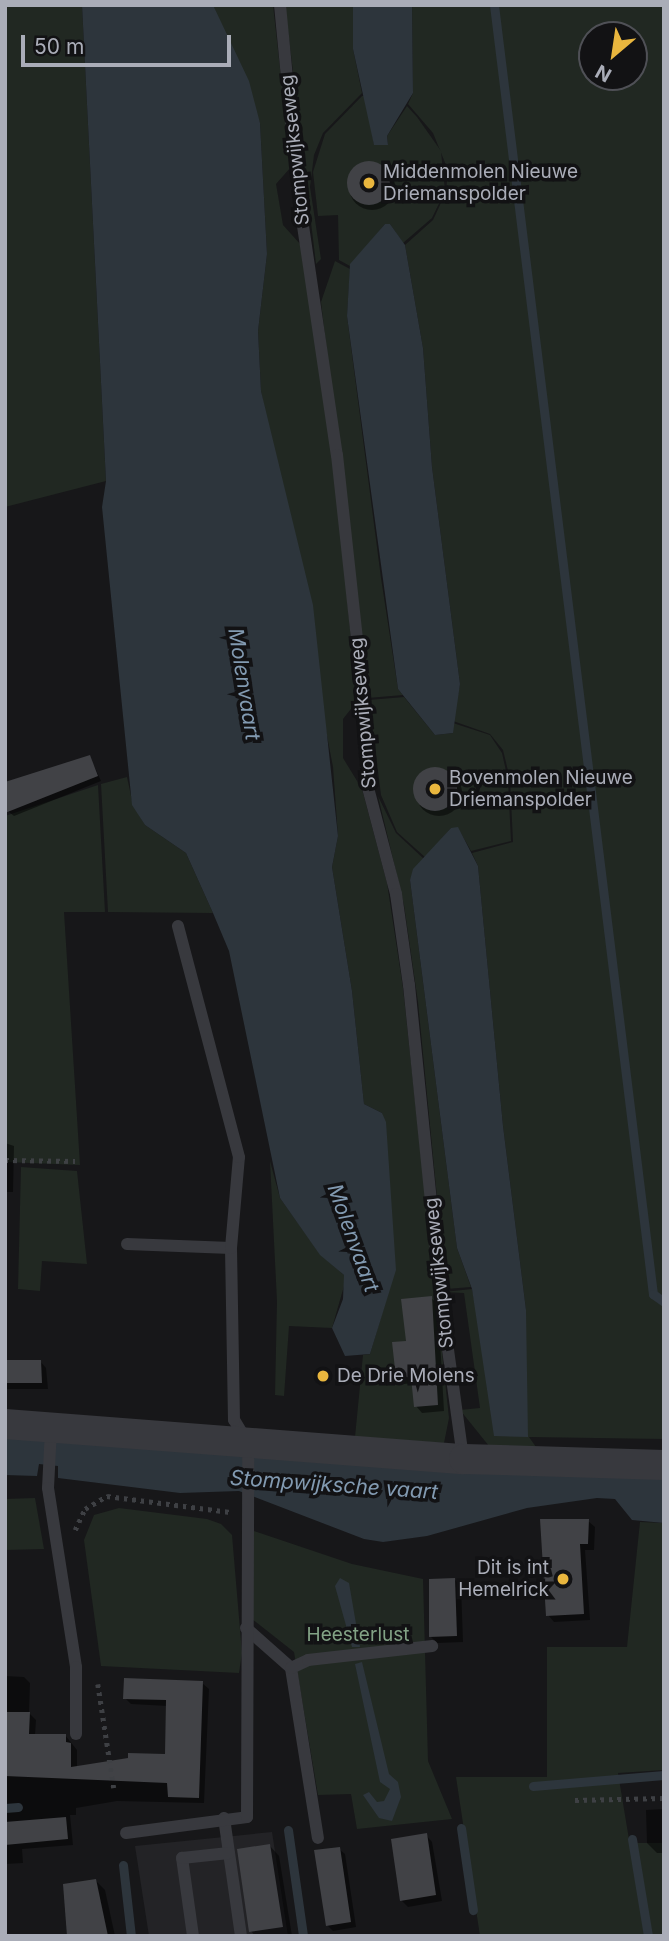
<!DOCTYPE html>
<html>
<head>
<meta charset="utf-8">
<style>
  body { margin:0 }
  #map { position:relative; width:669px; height:1941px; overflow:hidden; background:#171719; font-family:Inter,sans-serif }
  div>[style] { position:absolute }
  .built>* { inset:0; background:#232326 }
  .green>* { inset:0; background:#212822 }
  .water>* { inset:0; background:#2d353c }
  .shadow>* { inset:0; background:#0007 }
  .round { border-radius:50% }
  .stream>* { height:9px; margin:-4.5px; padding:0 4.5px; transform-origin:4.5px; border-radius:4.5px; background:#2d353c }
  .building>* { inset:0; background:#414246 }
  .path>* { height:4.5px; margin-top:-2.25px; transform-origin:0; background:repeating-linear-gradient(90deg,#3e4044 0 3.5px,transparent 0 8.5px) }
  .service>* { height:12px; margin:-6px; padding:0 6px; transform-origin:6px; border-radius:6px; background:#38393e }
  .tertiary>* { height:30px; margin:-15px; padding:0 15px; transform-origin:15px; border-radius:15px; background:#38393e }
  .dots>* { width:19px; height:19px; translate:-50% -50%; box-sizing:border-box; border:4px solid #121214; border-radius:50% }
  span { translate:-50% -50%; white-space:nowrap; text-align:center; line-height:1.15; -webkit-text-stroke:7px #121214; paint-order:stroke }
  .street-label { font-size:19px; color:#aaadb8 }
  .poi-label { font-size:19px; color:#aaadb8 }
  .left { translate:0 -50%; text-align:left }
  .right { translate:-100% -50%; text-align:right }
  .park-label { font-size:19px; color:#82a285 }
  .water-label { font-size:21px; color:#829ab1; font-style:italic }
  .frame { position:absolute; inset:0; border:7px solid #aaadb8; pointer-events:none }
  .north { position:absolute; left:578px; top:21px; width:70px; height:70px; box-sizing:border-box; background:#121214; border:2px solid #4f5056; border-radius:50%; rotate:209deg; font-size:19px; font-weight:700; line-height:28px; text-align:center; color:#aaadb8 }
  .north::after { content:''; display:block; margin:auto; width:24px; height:32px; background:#e9b63e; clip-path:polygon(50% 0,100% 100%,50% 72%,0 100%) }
  .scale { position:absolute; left:21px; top:35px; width:210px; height:32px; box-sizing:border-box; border:4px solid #aaadb8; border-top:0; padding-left:9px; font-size:21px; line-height:24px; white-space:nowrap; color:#aaadb8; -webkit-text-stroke:5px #121214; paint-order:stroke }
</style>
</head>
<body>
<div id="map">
  <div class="built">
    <i style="clip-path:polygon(272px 1832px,288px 1936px,149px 1936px,135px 1846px)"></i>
  </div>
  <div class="green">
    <i style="clip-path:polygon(5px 5px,82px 5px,106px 481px,5px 507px)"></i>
    <i style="clip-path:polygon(213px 5px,273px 5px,291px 167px,276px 184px,283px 225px,301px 245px,334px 465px,356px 690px,354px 705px,343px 719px,343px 758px,362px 789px,387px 883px,403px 988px,449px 1418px,444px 1443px,355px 1437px,363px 1355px,370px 1354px,395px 1270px,382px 1113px,364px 1104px,352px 991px,332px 867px,338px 836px,333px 767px,261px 391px,258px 331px,267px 254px,260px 123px)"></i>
    <i style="clip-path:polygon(285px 5px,353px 5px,353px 49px,362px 93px,323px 133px,314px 155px,310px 187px,321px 259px,316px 264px)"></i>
    <i style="clip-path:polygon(evenodd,412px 5px,664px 5px,664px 1439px,529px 1437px,536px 1447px,489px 1446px,460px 1410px,480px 1408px,464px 1293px,444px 1292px,472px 1289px,480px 1329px,526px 1310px,503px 1126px,478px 866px,472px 853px,513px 842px,510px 779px,503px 750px,490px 734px,453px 721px,460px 684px,432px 467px,423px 348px,405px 245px,433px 220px,446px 192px,448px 170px,433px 133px,408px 104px,413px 93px,412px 5px,592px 35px,634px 35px,634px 77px,592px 77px,592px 35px)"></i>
    <i style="clip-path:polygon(362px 96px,366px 96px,374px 144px,388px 144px,387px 136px,407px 106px,417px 117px,441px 151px,445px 191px,432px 218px,403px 243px,390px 224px,385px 224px,350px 266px,339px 260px,338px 215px,318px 216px,313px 172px,325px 134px)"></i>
    <i style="clip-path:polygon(335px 261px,350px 269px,347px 316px,381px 578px,398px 689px,403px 695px,368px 698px,321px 302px)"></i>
    <i style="clip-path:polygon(404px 697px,435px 735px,453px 733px,453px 723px,490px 735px,502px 753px,508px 780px,511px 841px,471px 851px,458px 828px,451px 828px,426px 858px,397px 832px,381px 795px,369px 700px)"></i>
    <i style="clip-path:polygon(127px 777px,133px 805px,145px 825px,186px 853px,213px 913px,108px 912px,101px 784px)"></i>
    <i style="clip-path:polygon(98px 785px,105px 912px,64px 912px,80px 1165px,5px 1162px,5px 816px)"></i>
    <i style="clip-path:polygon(378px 796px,396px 833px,424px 859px,410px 880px,457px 1248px,471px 1287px,446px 1289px,418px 1002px,404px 905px)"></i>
    <i style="clip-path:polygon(270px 1161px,280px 1198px,320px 1254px,344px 1275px,344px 1286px,332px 1328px,289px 1326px,284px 1396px,275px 1395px,277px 1301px)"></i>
    <i style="clip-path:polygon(21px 1167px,77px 1171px,87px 1264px,42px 1261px,40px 1291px,18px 1289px)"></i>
    <i style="clip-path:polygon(35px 1498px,44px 1549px,5px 1550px,5px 1499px)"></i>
    <i style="clip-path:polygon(119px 1508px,207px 1519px,221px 1524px,232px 1535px,242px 1653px,239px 1673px,101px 1666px,84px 1540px,94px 1515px)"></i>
    <i style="clip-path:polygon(640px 1522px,664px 1523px,664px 1770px,618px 1773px,645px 1936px,480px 1936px,456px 1777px,547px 1777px,547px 1647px,627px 1647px)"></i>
    <i style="clip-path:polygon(251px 1530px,352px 1564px,423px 1579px,428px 1761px,452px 1819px,357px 1829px,351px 1794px,318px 1795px,294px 1652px,252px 1619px)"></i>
    <i style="clip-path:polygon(636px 1843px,664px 1843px,664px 1936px,651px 1936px)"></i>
  </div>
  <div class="water">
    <i style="clip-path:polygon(82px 5px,213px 5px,249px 81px,260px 123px,267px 254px,258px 331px,261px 391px,313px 605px,338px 836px,332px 867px,352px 991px,364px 1104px,382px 1113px,386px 1122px,396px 1270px,370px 1354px,345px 1356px,332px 1328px,343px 1299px,344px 1275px,320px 1255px,280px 1198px,229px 951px,213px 913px,186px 853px,145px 825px,132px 805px,102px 507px,106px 481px)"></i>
    <i style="clip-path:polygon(353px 5px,412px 5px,413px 93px,387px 136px,388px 145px,374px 145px,353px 49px)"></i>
    <i style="clip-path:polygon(385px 224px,390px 224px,405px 245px,423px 348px,432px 467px,460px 684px,453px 733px,435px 735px,398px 689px,347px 316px,350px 264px)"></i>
    <i style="clip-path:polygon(458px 827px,478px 866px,503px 1126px,526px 1310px,528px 1437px,494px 1436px,472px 1289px,457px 1248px,410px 880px,413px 869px,451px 828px)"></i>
    <i style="clip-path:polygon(5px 1436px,664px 1478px,664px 1523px,632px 1520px,615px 1499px,597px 1498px,527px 1508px,427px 1536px,383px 1542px,364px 1539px,239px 1491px,180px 1493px,58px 1478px,58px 1466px,39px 1464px,37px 1476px,5px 1475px)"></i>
    <i style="clip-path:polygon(340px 1578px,349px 1583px,360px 1647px,352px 1647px,335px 1586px)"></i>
    <i style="clip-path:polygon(362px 1662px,389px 1774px,398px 1782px,401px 1797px,392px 1821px,379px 1818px,363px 1795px,369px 1792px,377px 1802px,384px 1801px,390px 1789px,380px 1782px,355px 1664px)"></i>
  </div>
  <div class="shadow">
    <i class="round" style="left:349px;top:164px;width:46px;height:46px"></i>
    <i style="clip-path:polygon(90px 757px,101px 781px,14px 816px,9px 812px,5px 801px)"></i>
    <i class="round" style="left:416px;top:770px;width:46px;height:46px"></i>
    <i style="clip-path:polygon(5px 1143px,14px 1146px,13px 1192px,5px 1192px)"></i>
    <i style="clip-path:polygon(431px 1298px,438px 1304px,444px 1411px,422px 1413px,416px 1406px,414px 1383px,404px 1384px,397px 1377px,408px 1343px)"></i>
    <i style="clip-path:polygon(5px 1361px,40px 1361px,46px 1368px,48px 1389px,5px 1389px)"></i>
    <i style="clip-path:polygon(588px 1521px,595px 1527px,594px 1550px,585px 1550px,590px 1620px,554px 1622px,548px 1615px)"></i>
    <i style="clip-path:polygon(454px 1579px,461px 1586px,463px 1642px,437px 1643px,431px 1637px)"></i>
    <i style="clip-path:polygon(5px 1676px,24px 1677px,30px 1683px,29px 1713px,36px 1720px,35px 1735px,65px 1735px,77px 1750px,77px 1768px,166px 1756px,168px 1706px,131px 1704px,125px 1698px,202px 1683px,209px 1689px,204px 1803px,117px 1801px,76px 1808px,76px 1815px,70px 1815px,73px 1845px,22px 1849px,23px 1863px,5px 1864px)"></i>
    <i style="clip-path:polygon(664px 1809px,664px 1853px,657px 1853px,647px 1843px,646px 1810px)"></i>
    <i style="clip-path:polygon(426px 1835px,432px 1842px,442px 1901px,408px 1907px,402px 1901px)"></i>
    <i style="clip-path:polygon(270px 1846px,279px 1856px,292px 1936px,255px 1936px,251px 1931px)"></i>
    <i style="clip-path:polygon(339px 1849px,345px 1854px,356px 1927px,333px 1931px,327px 1925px)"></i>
    <i style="clip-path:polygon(96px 1881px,105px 1890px,115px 1936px,69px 1936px)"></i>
  </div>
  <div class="stream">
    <i style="left:494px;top:5px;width:1299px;rotate:82.97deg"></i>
    <i style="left:653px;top:1294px;width:14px;rotate:36deg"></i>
    <i style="left:533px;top:1786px;width:131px;rotate:-4.8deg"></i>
    <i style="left:5px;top:1808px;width:13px;rotate:-4deg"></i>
    <i style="left:461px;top:1828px;width:83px;rotate:81.7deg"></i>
    <i style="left:288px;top:1830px;width:107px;rotate:81.9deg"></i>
    <i style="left:632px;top:1839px;width:98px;rotate:80.6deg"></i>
    <i style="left:123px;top:1865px;width:71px;rotate:83.6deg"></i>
  </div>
  <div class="building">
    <i class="round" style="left:347px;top:161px;width:44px;height:44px"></i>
    <i style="clip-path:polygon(90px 755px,98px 776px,5px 813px,5px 782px)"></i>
    <i class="round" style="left:413px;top:767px;width:44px;height:44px"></i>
    <i style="clip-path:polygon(432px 1296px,438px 1405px,414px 1407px,411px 1377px,396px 1378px,392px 1342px,406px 1341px,401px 1299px)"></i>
    <i style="clip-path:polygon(5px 1360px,41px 1360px,42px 1383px,5px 1383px)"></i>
    <i style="clip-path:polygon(540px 1519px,589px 1519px,588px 1544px,580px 1544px,584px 1614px,546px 1616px)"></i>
    <i style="clip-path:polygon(455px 1578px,457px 1636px,429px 1637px,429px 1579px)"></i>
    <i style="clip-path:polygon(124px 1678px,203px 1681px,199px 1798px,168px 1797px,167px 1783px,5px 1776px,5px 1712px,30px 1712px,29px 1734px,66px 1734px,66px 1742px,71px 1743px,71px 1767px,128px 1758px,128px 1753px,165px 1754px,166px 1700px,123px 1699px)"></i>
    <i style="clip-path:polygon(66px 1817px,68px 1839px,5px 1845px,5px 1822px)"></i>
    <i style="clip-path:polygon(427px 1833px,436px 1895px,400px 1901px,391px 1839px)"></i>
    <i style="clip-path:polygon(270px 1844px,283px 1927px,249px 1932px,237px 1849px)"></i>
    <i style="clip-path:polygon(340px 1847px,351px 1922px,326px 1926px,314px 1850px)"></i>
    <i style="clip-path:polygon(96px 1879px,108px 1936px,67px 1936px,63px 1884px)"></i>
  </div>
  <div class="path">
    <i style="left:5px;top:1160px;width:70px;rotate:0.8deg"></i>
    <i style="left:75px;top:1530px;width:23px;rotate:-65deg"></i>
    <i style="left:85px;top:1509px;width:26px;rotate:-31deg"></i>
    <i style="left:107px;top:1496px;width:124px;rotate:7.4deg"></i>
    <i style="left:98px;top:1684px;width:105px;rotate:81.3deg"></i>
    <i style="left:575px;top:1800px;width:89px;rotate:-1.3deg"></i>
  </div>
  <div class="service">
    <i style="left:280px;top:5px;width:188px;rotate:84.5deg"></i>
    <i style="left:298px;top:192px;width:266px;rotate:81.6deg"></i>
    <i style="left:337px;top:455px;width:240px;rotate:83.8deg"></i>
    <i style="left:363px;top:694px;width:90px;rotate:87.5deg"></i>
    <i style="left:367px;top:784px;width:114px;rotate:75.2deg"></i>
    <i style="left:396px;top:894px;width:92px;rotate:81.9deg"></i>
    <i style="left:409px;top:985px;width:309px;rotate:84.2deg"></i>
    <i style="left:440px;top:1292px;width:168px;rotate:82.1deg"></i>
    <i style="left:127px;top:1244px;width:104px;rotate:2.2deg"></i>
    <i style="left:51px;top:1429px;width:59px;rotate:92.9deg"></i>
    <i style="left:48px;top:1488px;width:181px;rotate:81.1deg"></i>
    <i style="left:76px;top:1667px;width:67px;rotate:90deg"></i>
    <i style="left:246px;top:1628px;width:60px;rotate:41.6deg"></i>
    <i style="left:291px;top:1668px;width:172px;rotate:81deg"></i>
    <i style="left:291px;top:1668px;width:19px;rotate:-25deg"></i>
    <i style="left:308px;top:1660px;width:125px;rotate:-6.4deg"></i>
    <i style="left:224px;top:1818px;width:119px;rotate:81.8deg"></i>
    <i style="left:126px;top:1833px;width:122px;rotate:-7.5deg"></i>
    <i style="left:247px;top:1817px;width:374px;rotate:-89.8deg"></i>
    <i style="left:248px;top:1443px;width:27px;rotate:-121deg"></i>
    <i style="left:234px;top:1420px;width:172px;rotate:-91deg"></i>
    <i style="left:231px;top:1248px;width:91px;rotate:-85deg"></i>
    <i style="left:239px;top:1157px;width:239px;rotate:-104.8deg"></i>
    <i style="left:193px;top:1936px;width:79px;rotate:-98deg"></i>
    <i style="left:182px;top:1858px;width:47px;rotate:-6.1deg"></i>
  </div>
  <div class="tertiary">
    <i style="left:5px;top:1424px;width:460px;rotate:4.4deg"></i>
    <i style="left:464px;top:1459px;width:200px;rotate:1.7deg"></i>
  </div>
  <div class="dots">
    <i style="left:369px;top:183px;background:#e9b63e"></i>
    <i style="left:435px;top:789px;background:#e9b63e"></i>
    <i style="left:323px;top:1376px;background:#e9b63e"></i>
    <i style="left:563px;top:1579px;background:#e9b63e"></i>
  </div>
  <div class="street-label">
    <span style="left:295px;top:150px;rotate:-96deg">Stompwijkseweg</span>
    <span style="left:363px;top:713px;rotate:-95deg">Stompwijkseweg</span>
    <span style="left:439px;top:1273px;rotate:-96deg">Stompwijkseweg</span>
  </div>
  <div class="poi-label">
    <span class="left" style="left:383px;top:183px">Middenmolen Nieuwe<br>Driemanspolder</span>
    <span class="left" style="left:449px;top:789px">Bovenmolen Nieuwe<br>Driemanspolder</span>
    <span class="left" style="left:337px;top:1376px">De Drie Molens</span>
    <span class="right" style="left:549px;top:1579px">Dit is int<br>Hemelrick</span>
  </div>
  <div class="park-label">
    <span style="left:358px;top:1635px">Heesterlust</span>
  </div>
  <div class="water-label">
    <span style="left:244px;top:684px;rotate:81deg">Molenvaart</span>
    <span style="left:353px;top:1238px;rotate:70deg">Molenvaart</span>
    <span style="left:334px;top:1485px;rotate:4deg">Stompwijksche vaart</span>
  </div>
  <div class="frame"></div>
  <div class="north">N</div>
  <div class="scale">50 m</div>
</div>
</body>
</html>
